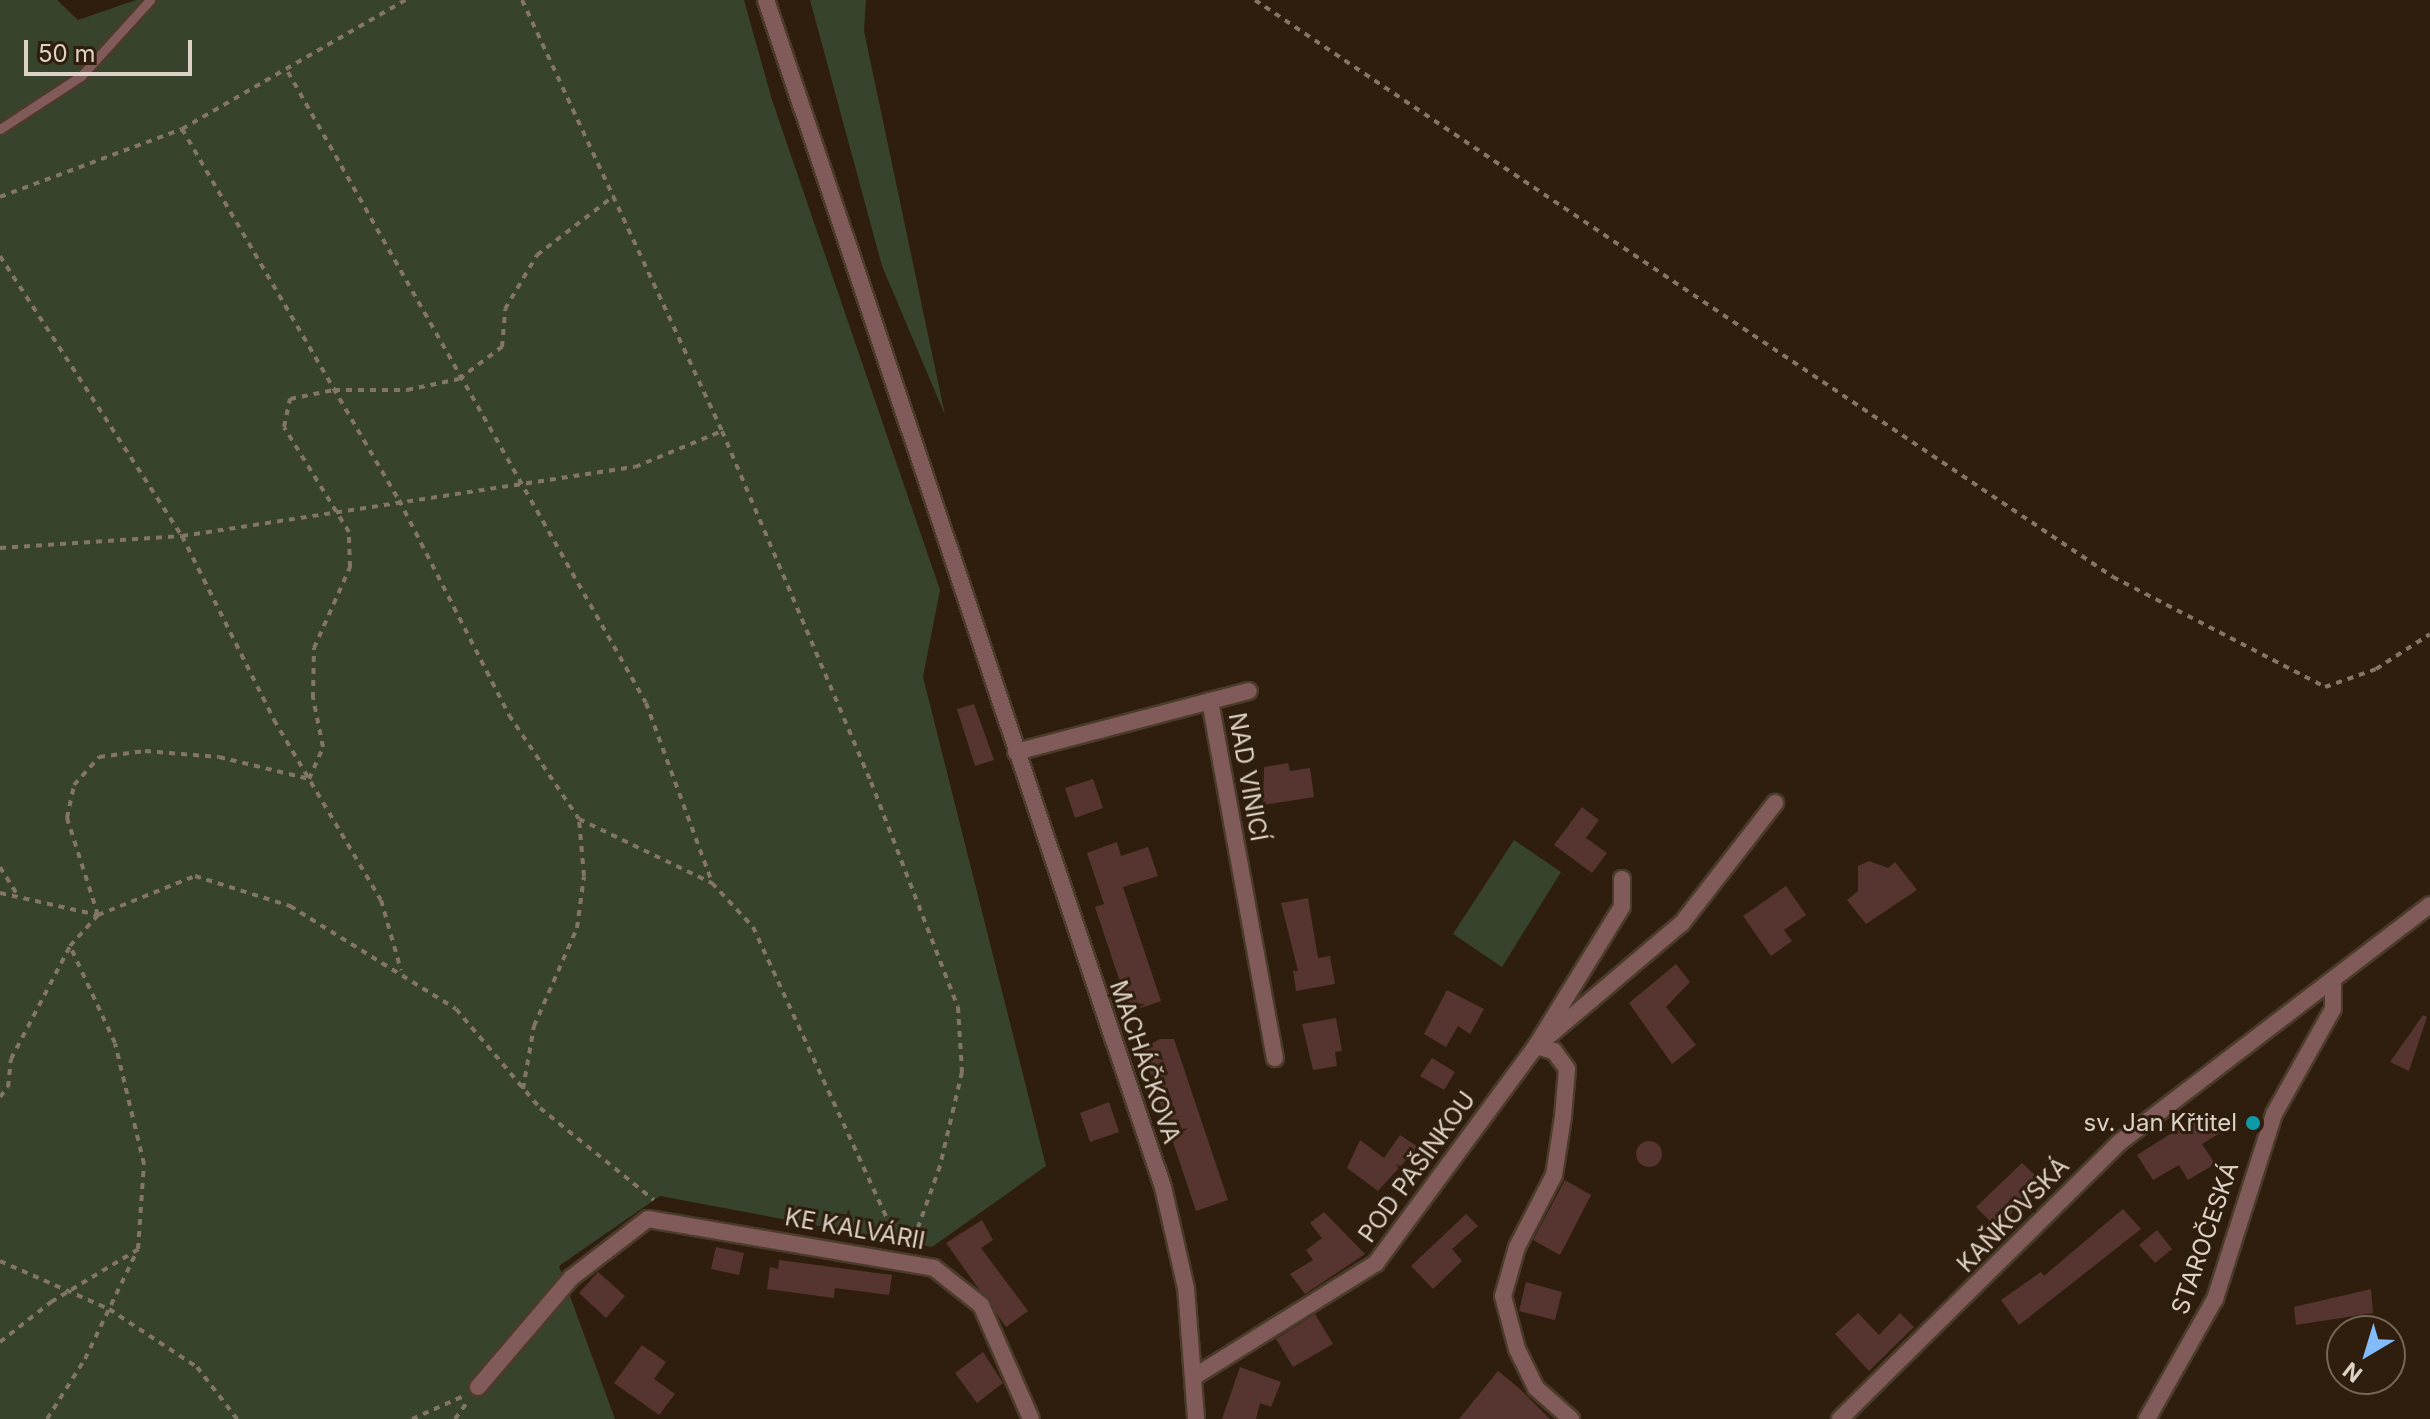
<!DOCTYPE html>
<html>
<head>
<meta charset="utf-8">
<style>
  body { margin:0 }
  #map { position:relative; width:2430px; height:1419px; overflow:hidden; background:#2f1e0d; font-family:Inter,sans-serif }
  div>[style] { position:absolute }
  .green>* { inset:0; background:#38432d }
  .building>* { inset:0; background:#563530 }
  .round { border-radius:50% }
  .path>* { height:4px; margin-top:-2px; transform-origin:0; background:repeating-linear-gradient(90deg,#837567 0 6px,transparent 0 12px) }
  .roads { filter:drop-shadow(2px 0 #4b3b2b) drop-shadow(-2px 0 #4b3b2b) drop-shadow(0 2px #4b3b2b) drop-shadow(0 -2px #4b3b2b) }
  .service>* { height:9px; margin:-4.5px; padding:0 4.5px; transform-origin:4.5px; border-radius:4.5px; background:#805b59 }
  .minor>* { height:16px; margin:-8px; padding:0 8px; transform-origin:8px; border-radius:8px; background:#805b59 }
  .tertiary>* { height:16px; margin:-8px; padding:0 8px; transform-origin:8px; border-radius:8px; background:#805b59 }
  .dots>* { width:22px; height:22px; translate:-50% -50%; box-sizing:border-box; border:4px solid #2f1e0d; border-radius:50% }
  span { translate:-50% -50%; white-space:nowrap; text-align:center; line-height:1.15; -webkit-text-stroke:6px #2f1e0d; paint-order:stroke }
  .street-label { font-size:24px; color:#ddd2c7 }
  .poi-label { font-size:24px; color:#ddd2c7 }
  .right { translate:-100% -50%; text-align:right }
  .north { position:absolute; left:2326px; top:1315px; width:80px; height:80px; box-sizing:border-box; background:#2f1e0d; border:2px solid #756657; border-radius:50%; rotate:218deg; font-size:22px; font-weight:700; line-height:32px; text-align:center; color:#ddd2c7 }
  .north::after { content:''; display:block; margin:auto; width:28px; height:36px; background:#83bcfb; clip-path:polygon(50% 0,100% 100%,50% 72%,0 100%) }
  .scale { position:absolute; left:24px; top:40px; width:168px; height:36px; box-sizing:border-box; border:4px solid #ddd2c7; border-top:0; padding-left:10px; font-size:24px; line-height:28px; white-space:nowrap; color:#ddd2c7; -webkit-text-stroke:6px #2f1e0d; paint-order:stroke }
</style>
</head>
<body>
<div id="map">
  <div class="green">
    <i style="clip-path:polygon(0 0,57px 0,78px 20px,136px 0,744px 0,772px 100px,940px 590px,923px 677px,1046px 1166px,932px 1247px,660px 1196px,559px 1266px,615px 1419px,0 1419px)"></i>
    <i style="clip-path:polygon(810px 0,866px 0,864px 31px,945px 415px,882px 266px)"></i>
    <i style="clip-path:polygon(1514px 840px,1561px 872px,1502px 967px,1453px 934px)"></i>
  </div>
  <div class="building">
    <i style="clip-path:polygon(974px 704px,994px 760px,975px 766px,957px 709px)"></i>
    <i style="clip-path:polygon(1288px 763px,1290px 771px,1310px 768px,1314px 797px,1263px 805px,1264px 767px)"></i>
    <i style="clip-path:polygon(1093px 779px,1103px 808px,1075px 818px,1065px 788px)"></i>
    <i style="clip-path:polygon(1582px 807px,1599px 820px,1586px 838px,1607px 853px,1592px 873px,1554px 845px)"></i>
    <i style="clip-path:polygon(1117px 842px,1121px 856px,1148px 847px,1158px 876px,1123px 887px,1161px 1001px,1130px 1012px,1095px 907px,1104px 904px,1087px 853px)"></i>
    <i style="clip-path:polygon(1869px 861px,1888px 868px,1895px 862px,1917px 890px,1866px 924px,1847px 900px,1858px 891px,1858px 866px)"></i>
    <i style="clip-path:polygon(1786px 886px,1806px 915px,1784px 930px,1792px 941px,1771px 956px,1743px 916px)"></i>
    <i style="clip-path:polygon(1308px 898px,1318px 958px,1330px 956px,1335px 984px,1296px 991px,1293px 971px,1298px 971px,1281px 903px)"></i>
    <i style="clip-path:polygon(1676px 964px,1690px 982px,1666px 1007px,1696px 1045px,1672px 1064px,1629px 1003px)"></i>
    <i style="clip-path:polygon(1447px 990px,1484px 1009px,1470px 1034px,1458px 1026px,1446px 1047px,1424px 1034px)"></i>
    <i style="clip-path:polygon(2423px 1015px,2427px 1017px,2409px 1071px,2390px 1062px)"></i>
    <i style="clip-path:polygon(1336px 1018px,1342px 1051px,1335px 1052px,1337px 1066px,1313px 1070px,1302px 1024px)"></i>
    <i style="clip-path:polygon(1160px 1039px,1174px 1039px,1228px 1200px,1196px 1211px,1142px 1049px)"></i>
    <i style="clip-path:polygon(1432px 1058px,1455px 1072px,1444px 1090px,1420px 1076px)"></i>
    <i style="clip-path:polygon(1109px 1102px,1119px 1132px,1090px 1142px,1080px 1113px)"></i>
    <i style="clip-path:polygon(2207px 1111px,2220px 1133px,2202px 1144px,2215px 1164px,2188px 1180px,2179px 1165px,2153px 1180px,2137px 1155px)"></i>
    <i style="clip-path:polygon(1400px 1135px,1418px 1147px,1378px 1191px,1347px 1168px,1360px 1140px,1384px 1158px)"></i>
    <i class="round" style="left:1636px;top:1141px;width:26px;height:26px"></i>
    <i style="clip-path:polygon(2022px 1163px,2037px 1177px,1999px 1230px,1976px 1207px)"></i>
    <i style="clip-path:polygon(1565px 1180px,1591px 1195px,1560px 1255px,1533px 1240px)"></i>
    <i style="clip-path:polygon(2123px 1209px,2141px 1229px,2019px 1325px,2001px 1300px,2041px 1272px,2044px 1276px)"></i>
    <i style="clip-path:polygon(1324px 1212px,1365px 1254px,1305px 1294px,1290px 1274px,1313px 1260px,1306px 1250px,1322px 1238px,1310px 1223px)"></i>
    <i style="clip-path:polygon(1466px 1214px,1478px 1226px,1452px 1249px,1462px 1261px,1433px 1289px,1411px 1266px)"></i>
    <i style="clip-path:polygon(982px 1220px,993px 1240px,981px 1248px,1028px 1311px,1006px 1327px,946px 1243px)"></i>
    <i style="clip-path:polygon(2157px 1230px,2172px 1249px,2155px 1263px,2139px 1245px)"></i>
    <i style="clip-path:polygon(716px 1247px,744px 1253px,739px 1275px,711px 1269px)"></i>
    <i style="clip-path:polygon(779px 1260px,892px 1275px,889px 1295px,835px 1288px,834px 1298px,767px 1289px,770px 1267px,778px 1269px)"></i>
    <i style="clip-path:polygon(598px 1272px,625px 1296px,606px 1318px,579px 1293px)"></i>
    <i style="clip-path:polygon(1526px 1282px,1562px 1292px,1555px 1320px,1519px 1311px)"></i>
    <i style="clip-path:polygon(2371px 1289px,2373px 1313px,2296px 1325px,2294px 1307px)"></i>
    <i style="clip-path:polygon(1858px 1313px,1879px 1335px,1900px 1313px,1914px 1327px,1869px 1371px,1835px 1334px)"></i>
    <i style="clip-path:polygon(1315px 1314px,1333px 1344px,1293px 1367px,1276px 1339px)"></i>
    <i style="clip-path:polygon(642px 1345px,666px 1362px,654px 1379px,675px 1394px,659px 1415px,614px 1383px)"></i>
    <i style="clip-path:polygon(983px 1352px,1003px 1383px,977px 1403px,955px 1373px)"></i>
    <i style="clip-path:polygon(1240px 1367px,1281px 1382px,1271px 1407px,1260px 1403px,1256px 1419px,1222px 1419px)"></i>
    <i style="clip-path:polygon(1498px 1371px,1520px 1389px,1550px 1419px,1459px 1419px)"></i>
  </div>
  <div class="path">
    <i style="left:522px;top:0;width:475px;rotate:65.1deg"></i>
    <i style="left:722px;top:431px;width:381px;rotate:67deg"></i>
    <i style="left:871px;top:782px;width:241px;rotate:68.9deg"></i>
    <i style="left:958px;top:1007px;width:65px;rotate:86.5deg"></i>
    <i style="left:962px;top:1072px;width:97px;rotate:103.2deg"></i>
    <i style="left:940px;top:1166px;width:83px;rotate:109.7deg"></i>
    <i style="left:1255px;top:0;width:1034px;rotate:33.92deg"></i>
    <i style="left:2113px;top:577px;width:239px;rotate:27.4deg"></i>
    <i style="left:2325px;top:687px;width:54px;rotate:-19.4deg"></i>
    <i style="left:2376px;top:669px;width:64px;rotate:-32.9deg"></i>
    <i style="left:288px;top:72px;width:725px;rotate:60.43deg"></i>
    <i style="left:646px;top:703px;width:189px;rotate:69.8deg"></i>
    <i style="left:182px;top:129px;width:430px;rotate:59.7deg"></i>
    <i style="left:399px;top:500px;width:242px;rotate:62.9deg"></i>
    <i style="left:509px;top:715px;width:125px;rotate:56.1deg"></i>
    <i style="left:579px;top:819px;width:148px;rotate:25.7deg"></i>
    <i style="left:712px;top:883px;width:60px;rotate:47deg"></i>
    <i style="left:753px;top:927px;width:349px;rotate:65.3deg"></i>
    <i style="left:0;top:197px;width:194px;rotate:-20.5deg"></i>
    <i style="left:182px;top:129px;width:258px;rotate:-30deg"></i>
    <i style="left:0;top:256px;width:334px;rotate:57deg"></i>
    <i style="left:182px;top:536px;width:206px;rotate:63.4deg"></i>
    <i style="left:274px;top:720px;width:209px;rotate:59.3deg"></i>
    <i style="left:381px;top:900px;width:73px;rotate:74.1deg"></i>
    <i style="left:0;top:548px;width:182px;rotate:-3.8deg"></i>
    <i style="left:182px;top:536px;width:458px;rotate:-8.7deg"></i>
    <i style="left:635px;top:467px;width:94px;rotate:-22.5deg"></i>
    <i style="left:0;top:867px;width:34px;rotate:58deg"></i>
    <i style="left:0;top:893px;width:100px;rotate:12.7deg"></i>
    <i style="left:98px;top:915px;width:102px;rotate:-107.7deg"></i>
    <i style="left:67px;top:818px;width:34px;rotate:-78deg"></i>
    <i style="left:74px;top:785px;width:38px;rotate:-48deg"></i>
    <i style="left:99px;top:757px;width:46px;rotate:-7.4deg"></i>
    <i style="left:145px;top:751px;width:74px;rotate:4.6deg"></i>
    <i style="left:219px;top:757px;width:93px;rotate:13.7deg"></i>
    <i style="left:309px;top:779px;width:35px;rotate:-66deg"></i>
    <i style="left:323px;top:747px;width:50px;rotate:-101.5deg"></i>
    <i style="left:313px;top:698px;width:50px;rotate:-88.9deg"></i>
    <i style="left:314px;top:648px;width:89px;rotate:-66deg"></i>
    <i style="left:350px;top:567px;width:35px;rotate:-92deg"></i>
    <i style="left:349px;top:532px;width:123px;rotate:-121.8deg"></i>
    <i style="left:284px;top:427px;width:29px;rotate:-78deg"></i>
    <i style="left:290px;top:399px;width:45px;rotate:-11.6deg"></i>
    <i style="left:334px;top:390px;width:73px"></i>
    <i style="left:407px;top:390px;width:53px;rotate:-11.9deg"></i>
    <i style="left:459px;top:379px;width:54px;rotate:-36.7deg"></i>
    <i style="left:502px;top:347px;width:38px;rotate:-85deg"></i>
    <i style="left:505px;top:309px;width:63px;rotate:-59.3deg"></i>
    <i style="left:537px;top:255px;width:97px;rotate:-37.5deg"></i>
    <i style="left:523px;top:1089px;width:64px;rotate:-80.1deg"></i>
    <i style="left:534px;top:1026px;width:107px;rotate:-66.3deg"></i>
    <i style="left:577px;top:928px;width:52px;rotate:-82.3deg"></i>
    <i style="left:584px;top:876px;width:57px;rotate:-95deg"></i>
    <i style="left:0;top:1097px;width:13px;rotate:-51deg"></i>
    <i style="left:8px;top:1087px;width:28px;rotate:-84deg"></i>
    <i style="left:11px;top:1059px;width:127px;rotate:-62.4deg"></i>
    <i style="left:70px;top:946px;width:42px;rotate:-47.9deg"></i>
    <i style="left:98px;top:915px;width:105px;rotate:-21.9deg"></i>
    <i style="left:195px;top:876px;width:100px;rotate:17.5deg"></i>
    <i style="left:290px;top:906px;width:195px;rotate:31.8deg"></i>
    <i style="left:456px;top:1009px;width:130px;rotate:49.7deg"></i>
    <i style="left:540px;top:1108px;width:146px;rotate:38.9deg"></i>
    <i style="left:0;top:1261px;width:119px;rotate:23.8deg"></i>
    <i style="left:109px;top:1309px;width:105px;rotate:33.4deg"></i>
    <i style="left:197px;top:1367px;width:66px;rotate:52.4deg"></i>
    <i style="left:0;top:1342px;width:65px;rotate:-38.1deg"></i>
    <i style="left:51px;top:1302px;width:100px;rotate:-31.2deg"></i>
    <i style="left:47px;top:1419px;width:71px;rotate:-57.7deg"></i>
    <i style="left:85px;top:1359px;width:122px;rotate:-64.3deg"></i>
    <i style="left:138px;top:1249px;width:85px;rotate:-86deg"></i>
    <i style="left:144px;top:1164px;width:124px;rotate:-103.5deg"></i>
    <i style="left:115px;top:1043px;width:107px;rotate:-114.9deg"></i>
    <i style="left:412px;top:1419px;width:57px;rotate:-23.9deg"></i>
    <i style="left:455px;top:1419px;width:22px;rotate:-54deg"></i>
  </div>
  <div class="roads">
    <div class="service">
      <i style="left:0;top:129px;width:97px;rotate:-33.2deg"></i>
      <i style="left:81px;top:76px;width:103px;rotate:-47.8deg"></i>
    </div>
    <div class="minor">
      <i style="left:1210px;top:701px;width:40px;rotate:-14.4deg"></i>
      <i style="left:1016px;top:752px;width:201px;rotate:-14.7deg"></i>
      <i style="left:1210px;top:701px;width:363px;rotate:79.7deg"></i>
      <i style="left:1544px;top:1040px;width:181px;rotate:-40.3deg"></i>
      <i style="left:1682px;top:923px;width:152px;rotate:-52.2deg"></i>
      <i style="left:1536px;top:1046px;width:19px;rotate:16deg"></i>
      <i style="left:1554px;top:1051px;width:22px;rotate:54deg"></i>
      <i style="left:1567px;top:1069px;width:48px;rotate:94.8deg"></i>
      <i style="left:1563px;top:1117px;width:59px;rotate:98.8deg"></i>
      <i style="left:1554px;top:1175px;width:81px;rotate:117.2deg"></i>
      <i style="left:1517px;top:1247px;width:51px;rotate:105.9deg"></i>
      <i style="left:1503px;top:1296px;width:55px;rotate:75.2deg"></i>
      <i style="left:1517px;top:1349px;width:43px;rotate:64deg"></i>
      <i style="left:1536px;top:1388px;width:47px;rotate:41.5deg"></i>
      <i style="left:1197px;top:1375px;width:211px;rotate:-32deg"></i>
      <i style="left:1376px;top:1263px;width:270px;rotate:-53.6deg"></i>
      <i style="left:1536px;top:1046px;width:163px;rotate:-58.3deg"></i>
      <i style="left:1622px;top:907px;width:28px;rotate:-90deg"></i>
      <i style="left:478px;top:1387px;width:143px;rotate:-49.5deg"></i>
      <i style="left:571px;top:1278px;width:97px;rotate:-37.5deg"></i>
      <i style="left:648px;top:1219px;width:290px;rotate:9.7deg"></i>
      <i style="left:934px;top:1268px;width:60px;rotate:38.2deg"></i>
      <i style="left:981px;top:1305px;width:124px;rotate:66.3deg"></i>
      <i style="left:2147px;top:1419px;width:138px;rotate:-60.5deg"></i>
      <i style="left:2215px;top:1299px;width:194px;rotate:-72.3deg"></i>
      <i style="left:2274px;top:1114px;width:120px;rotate:-60.7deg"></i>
      <i style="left:2333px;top:1009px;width:28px;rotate:-90deg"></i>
    </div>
    <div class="tertiary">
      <i style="left:766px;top:0;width:1252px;rotate:71.51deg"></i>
      <i style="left:1163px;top:1187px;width:104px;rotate:77.2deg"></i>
      <i style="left:1186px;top:1288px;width:131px;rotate:85.6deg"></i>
      <i style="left:1840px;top:1419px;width:394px;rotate:-44.7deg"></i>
      <i style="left:2120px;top:1142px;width:390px;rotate:-37.4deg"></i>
    </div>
  </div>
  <div class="dots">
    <i style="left:2253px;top:1123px;background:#0f9aa8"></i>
  </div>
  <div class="street-label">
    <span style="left:1248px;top:777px;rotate:80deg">NAD VINICÍ</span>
    <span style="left:1145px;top:1062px;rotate:71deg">MACHÁČKOVA</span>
    <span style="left:1417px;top:1167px;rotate:-54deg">POD PAŠINKOU</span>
    <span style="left:2013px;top:1215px;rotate:-46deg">KAŇKOVSKÁ</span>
    <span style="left:855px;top:1229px;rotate:10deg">KE KALVÁRII</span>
    <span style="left:2205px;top:1238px;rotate:-71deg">STAROČESKÁ</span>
  </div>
  <div class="poi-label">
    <span class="right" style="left:2237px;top:1123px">sv. Jan Křtitel</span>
  </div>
  <div class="north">N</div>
  <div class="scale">50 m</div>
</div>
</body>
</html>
